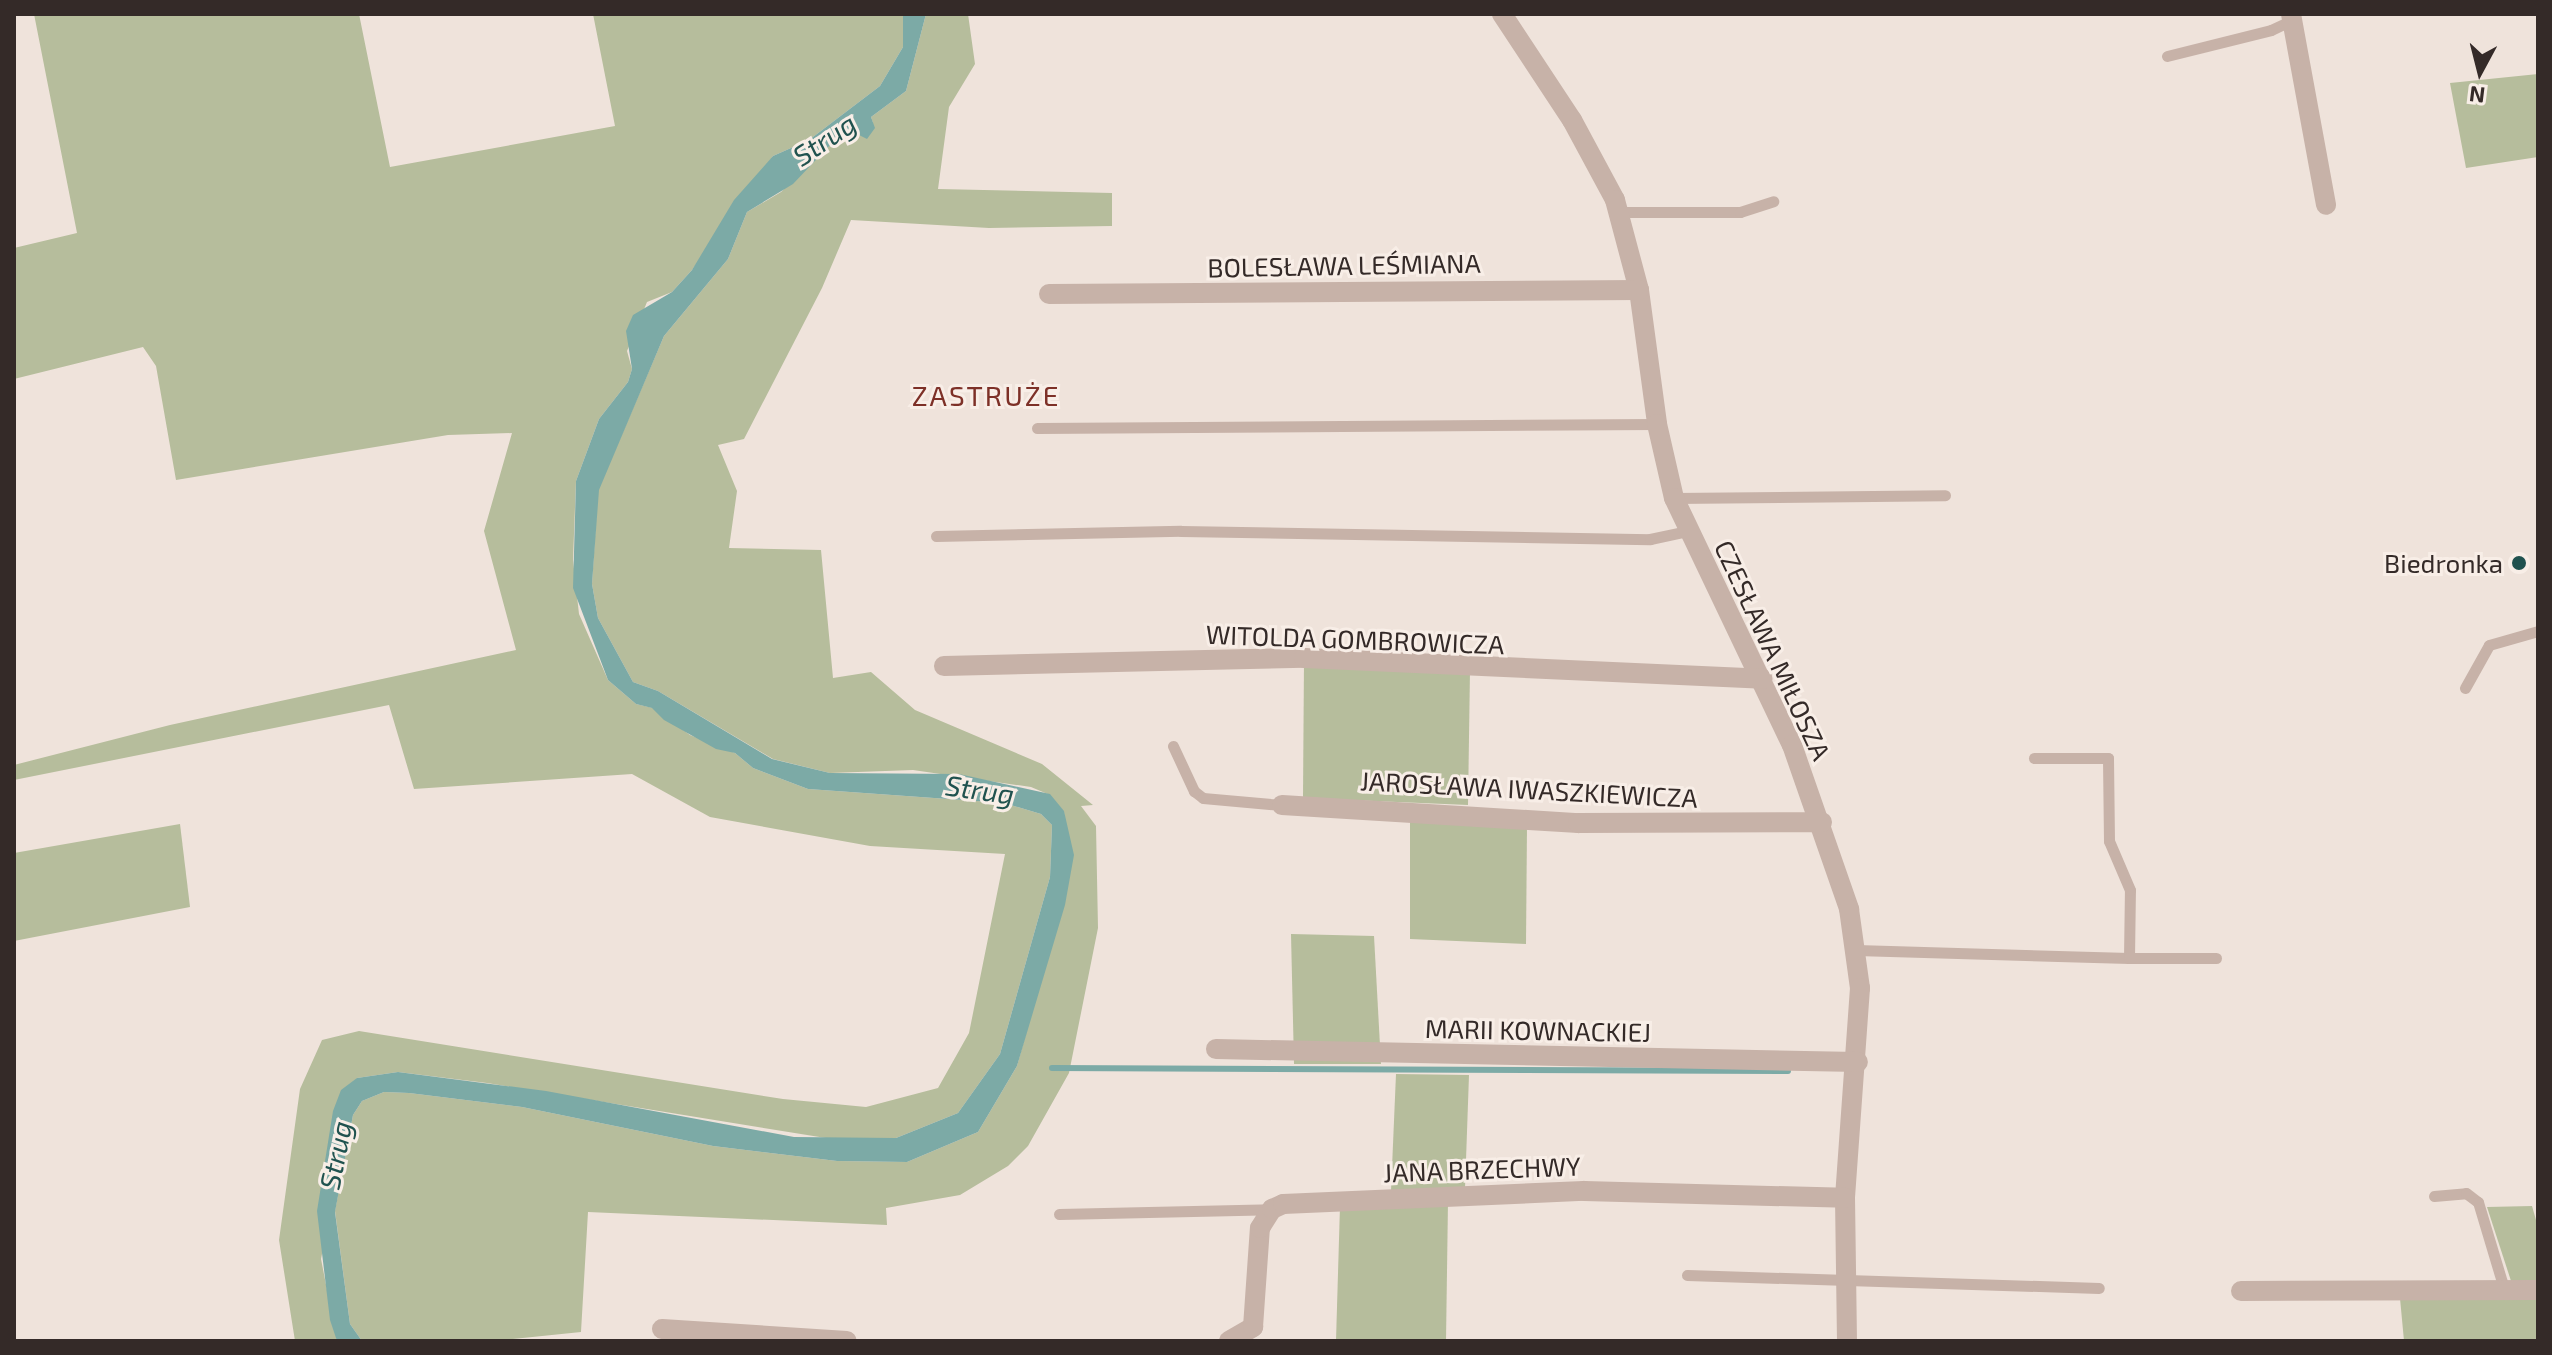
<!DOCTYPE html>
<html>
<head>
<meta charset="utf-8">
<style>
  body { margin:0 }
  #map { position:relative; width:2552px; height:1355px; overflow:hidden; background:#efe3db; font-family:"Exo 2",sans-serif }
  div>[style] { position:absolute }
  .green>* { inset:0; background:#b6bd9c }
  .water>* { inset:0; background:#7caaa6 }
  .stream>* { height:6px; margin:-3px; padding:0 3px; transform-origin:3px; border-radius:3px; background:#7caaa6 }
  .lane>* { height:11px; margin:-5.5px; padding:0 5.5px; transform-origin:5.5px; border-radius:5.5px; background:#c7b2a8 }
  .street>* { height:20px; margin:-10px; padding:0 10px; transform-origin:10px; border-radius:10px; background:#c7b2a8 }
  .dots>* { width:22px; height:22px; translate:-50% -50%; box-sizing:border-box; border:4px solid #f8eee7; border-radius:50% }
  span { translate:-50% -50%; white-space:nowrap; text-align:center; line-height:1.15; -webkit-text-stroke:6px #f8eee7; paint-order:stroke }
  .street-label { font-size:26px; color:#342a28 }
  .poi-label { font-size:26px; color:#342a28 }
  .right { translate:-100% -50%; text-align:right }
  .water-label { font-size:28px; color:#20524f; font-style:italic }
  .neighbourhood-label { font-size:28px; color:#7d3027; letter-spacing:2px }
  .frame { position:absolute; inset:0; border:16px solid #342a28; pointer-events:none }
  .north { position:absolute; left:2440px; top:32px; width:80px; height:80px; -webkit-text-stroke:6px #f8eee7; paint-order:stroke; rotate:187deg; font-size:22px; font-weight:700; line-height:32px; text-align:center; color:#342a28 }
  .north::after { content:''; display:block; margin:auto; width:28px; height:36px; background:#342a28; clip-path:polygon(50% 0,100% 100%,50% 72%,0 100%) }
</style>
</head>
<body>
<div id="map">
  <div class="green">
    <i style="clip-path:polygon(34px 14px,359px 14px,390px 167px,615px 126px,593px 14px,903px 14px,903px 47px,880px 86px,809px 140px,773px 156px,692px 270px,672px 292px,647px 302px,627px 351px,632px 369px,628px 382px,599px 419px,576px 481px,573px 560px,579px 614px,608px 680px,636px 704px,653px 708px,690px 735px,735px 753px,753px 768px,808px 789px,1004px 803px,1041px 814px,1052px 825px,1050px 877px,1000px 1054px,958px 1113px,896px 1138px,832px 1139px,487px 1083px,398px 1072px,357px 1078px,321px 1259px,337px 1341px,295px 1341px,279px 1240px,300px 1089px,322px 1040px,359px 1031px,783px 1099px,866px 1107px,938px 1088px,969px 1033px,1005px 854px,870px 846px,710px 817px,632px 774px,414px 789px,389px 705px,14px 780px,14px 765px,170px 725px,516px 650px,484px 531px,512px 433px,448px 435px,176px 480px,156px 366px,143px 347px,14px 379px,14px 248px,77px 233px)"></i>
    <i style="clip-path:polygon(926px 14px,968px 14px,975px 64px,949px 107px,938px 189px,1112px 193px,1112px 226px,989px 228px,851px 220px,822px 288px,744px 439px,718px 445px,737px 491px,729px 548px,821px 550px,833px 678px,871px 672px,915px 710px,1042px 764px,1093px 805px,1081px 806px,1096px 826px,1098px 928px,1069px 1073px,1028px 1146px,1008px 1166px,960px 1195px,886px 1208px,887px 1225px,588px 1212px,581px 1332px,492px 1341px,362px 1341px,350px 1324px,335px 1211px,353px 1115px,362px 1101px,384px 1092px,409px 1093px,522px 1107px,713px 1146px,837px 1161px,907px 1162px,978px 1132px,1017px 1066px,1068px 882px,1064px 812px,1050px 795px,1031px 787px,913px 770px,830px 773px,773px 759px,658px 691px,633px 682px,598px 618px,592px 584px,598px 490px,664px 336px,728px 259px,747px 212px,781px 192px,833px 142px,873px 123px,871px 117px,906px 91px)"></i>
    <i style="clip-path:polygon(2538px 74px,2538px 157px,2466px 168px,2450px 83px)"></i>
    <i style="clip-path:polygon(1304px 660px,1470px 670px,1468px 805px,1303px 798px)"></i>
    <i style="clip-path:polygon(1410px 817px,1527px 825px,1526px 944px,1410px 939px)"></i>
    <i style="clip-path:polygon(180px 824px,190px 907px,14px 941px,14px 853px)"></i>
    <i style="clip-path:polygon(1291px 934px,1374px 936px,1381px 1064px,1294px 1064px)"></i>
    <i style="clip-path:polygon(1396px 1074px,1469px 1075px,1465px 1188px,1391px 1191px)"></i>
    <i style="clip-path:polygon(1448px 1201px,1446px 1341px,1336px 1341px,1340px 1206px)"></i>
    <i style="clip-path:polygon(2532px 1206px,2538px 1227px,2538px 1284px,2512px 1284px,2487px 1207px)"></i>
    <i style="clip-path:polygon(2538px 1297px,2538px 1341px,2404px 1341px,2400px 1298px)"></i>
  </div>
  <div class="water">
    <i style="clip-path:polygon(903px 14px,926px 14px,906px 91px,871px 117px,875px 128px,867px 139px,855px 133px,833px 142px,793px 184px,747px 212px,728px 259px,664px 336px,599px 490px,592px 584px,598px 618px,633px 682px,658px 691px,772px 759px,830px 773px,959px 774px,1050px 794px,1064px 811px,1074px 855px,1065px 905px,1017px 1066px,978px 1132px,907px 1162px,837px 1161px,713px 1146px,522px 1107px,409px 1093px,384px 1092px,362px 1101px,353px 1115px,335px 1212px,350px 1324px,362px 1341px,337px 1341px,330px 1320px,317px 1211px,333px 1111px,341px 1090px,357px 1078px,398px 1072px,546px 1091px,794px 1137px,896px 1138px,958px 1113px,1000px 1054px,1050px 877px,1052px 825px,1041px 814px,1004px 803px,808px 789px,753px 768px,735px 753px,716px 749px,664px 720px,652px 708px,636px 704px,608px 680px,573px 588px,576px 481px,599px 419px,628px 382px,632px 369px,626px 331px,633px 315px,672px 292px,692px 270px,734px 200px,773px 156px,809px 140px,880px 86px,903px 47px)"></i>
  </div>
  <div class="stream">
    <i style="left:1052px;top:1068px;width:736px;rotate:0.23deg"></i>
  </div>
  <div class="lane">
    <i style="left:2167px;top:56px;width:107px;rotate:-14deg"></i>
    <i style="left:2271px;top:30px;width:23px;rotate:-25deg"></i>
    <i style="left:1619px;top:212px;width:121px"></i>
    <i style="left:1740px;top:212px;width:35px;rotate:-18deg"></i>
    <i style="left:1037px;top:428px;width:620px;rotate:-0.37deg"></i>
    <i style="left:1674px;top:498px;width:271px;rotate:-0.6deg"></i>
    <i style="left:936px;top:536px;width:245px;rotate:-1.2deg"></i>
    <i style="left:1181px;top:531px;width:469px;rotate:1deg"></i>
    <i style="left:1650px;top:539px;width:39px;rotate:-12deg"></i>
    <i style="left:2465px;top:688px;width:49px;rotate:-60.8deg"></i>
    <i style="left:2489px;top:645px;width:51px;rotate:-15.9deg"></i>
    <i style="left:1173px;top:746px;width:50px;rotate:65deg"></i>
    <i style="left:1194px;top:791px;width:11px;rotate:38deg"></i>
    <i style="left:1203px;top:798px;width:79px;rotate:5.1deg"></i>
    <i style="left:1856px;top:950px;width:273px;rotate:1.7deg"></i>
    <i style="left:2129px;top:958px;width:68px;rotate:-89.2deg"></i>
    <i style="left:2130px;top:890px;width:53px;rotate:-113.2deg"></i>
    <i style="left:2109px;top:841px;width:83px;rotate:-90.7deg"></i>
    <i style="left:2108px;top:758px;width:74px;rotate:180deg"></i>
    <i style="left:2129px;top:958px;width:87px"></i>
    <i style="left:2434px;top:1196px;width:32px;rotate:-5deg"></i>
    <i style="left:2466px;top:1193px;width:15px;rotate:37deg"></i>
    <i style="left:2478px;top:1202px;width:94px;rotate:73.3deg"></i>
    <i style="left:1059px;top:1214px;width:213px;rotate:-1.3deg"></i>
    <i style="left:1687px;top:1275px;width:412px;rotate:1.8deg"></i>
  </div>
  <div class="street">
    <i style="left:1502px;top:14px;width:127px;rotate:56.6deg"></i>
    <i style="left:1572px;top:120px;width:91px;rotate:61.7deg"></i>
    <i style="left:1615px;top:200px;width:93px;rotate:75.1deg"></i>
    <i style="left:1639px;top:290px;width:135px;rotate:82.3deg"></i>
    <i style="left:1657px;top:424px;width:76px;rotate:77.1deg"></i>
    <i style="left:1674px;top:498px;width:274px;rotate:64.5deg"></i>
    <i style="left:1792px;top:745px;width:174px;rotate:70.8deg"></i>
    <i style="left:1849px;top:909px;width:80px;rotate:82.1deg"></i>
    <i style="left:1860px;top:988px;width:211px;rotate:94.1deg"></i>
    <i style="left:1845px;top:1198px;width:143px;rotate:89.2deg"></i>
    <i style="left:2291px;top:14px;width:194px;rotate:79.6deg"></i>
    <i style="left:1049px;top:294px;width:590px;rotate:-0.39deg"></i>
    <i style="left:944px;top:666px;width:360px;rotate:-1.3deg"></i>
    <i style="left:1304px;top:658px;width:459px;rotate:2.6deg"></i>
    <i style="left:1282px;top:805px;width:297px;rotate:3.5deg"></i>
    <i style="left:1578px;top:823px;width:244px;rotate:-0.2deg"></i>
    <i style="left:1216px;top:1049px;width:642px;rotate:1.16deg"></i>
    <i style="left:2241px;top:1291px;width:297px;rotate:-0.2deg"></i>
    <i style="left:662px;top:1329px;width:185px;rotate:3.7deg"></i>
    <i style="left:1229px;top:1341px;width:28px;rotate:-30deg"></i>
    <i style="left:1253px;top:1327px;width:99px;rotate:-86deg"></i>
    <i style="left:1260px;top:1228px;width:22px;rotate:-58deg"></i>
    <i style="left:1272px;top:1209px;width:12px;rotate:-24deg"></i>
    <i style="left:1283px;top:1204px;width:301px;rotate:-2.5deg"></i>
    <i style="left:1584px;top:1191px;width:261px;rotate:1.5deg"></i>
  </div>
  <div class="dots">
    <i style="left:2519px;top:563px;background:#20524f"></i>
  </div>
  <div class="street-label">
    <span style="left:1344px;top:265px;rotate:-1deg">BOLESŁAWA LEŚMIANA</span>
    <span style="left:1355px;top:639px;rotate:2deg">WITOLDA GOMBROWICZA</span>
    <span style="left:1773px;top:650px;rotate:65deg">CZESŁAWA MIŁOSZA</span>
    <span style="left:1529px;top:789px;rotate:3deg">JAROSŁAWA IWASZKIEWICZA</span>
    <span style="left:1538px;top:1030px;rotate:1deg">MARII KOWNACKIEJ</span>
    <span style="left:1482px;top:1169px;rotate:-2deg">JANA BRZECHWY</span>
  </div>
  <div class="poi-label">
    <span class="right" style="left:2503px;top:563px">Biedronka</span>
  </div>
  <div class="water-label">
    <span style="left:824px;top:139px;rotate:-34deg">Strug</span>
    <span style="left:980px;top:789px;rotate:8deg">Strug</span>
    <span style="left:335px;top:1155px;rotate:-79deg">Strug</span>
  </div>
  <div class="neighbourhood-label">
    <span style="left:986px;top:395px">ZASTRUŻE</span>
  </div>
  <div class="frame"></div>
  <div class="north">N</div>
</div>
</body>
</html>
